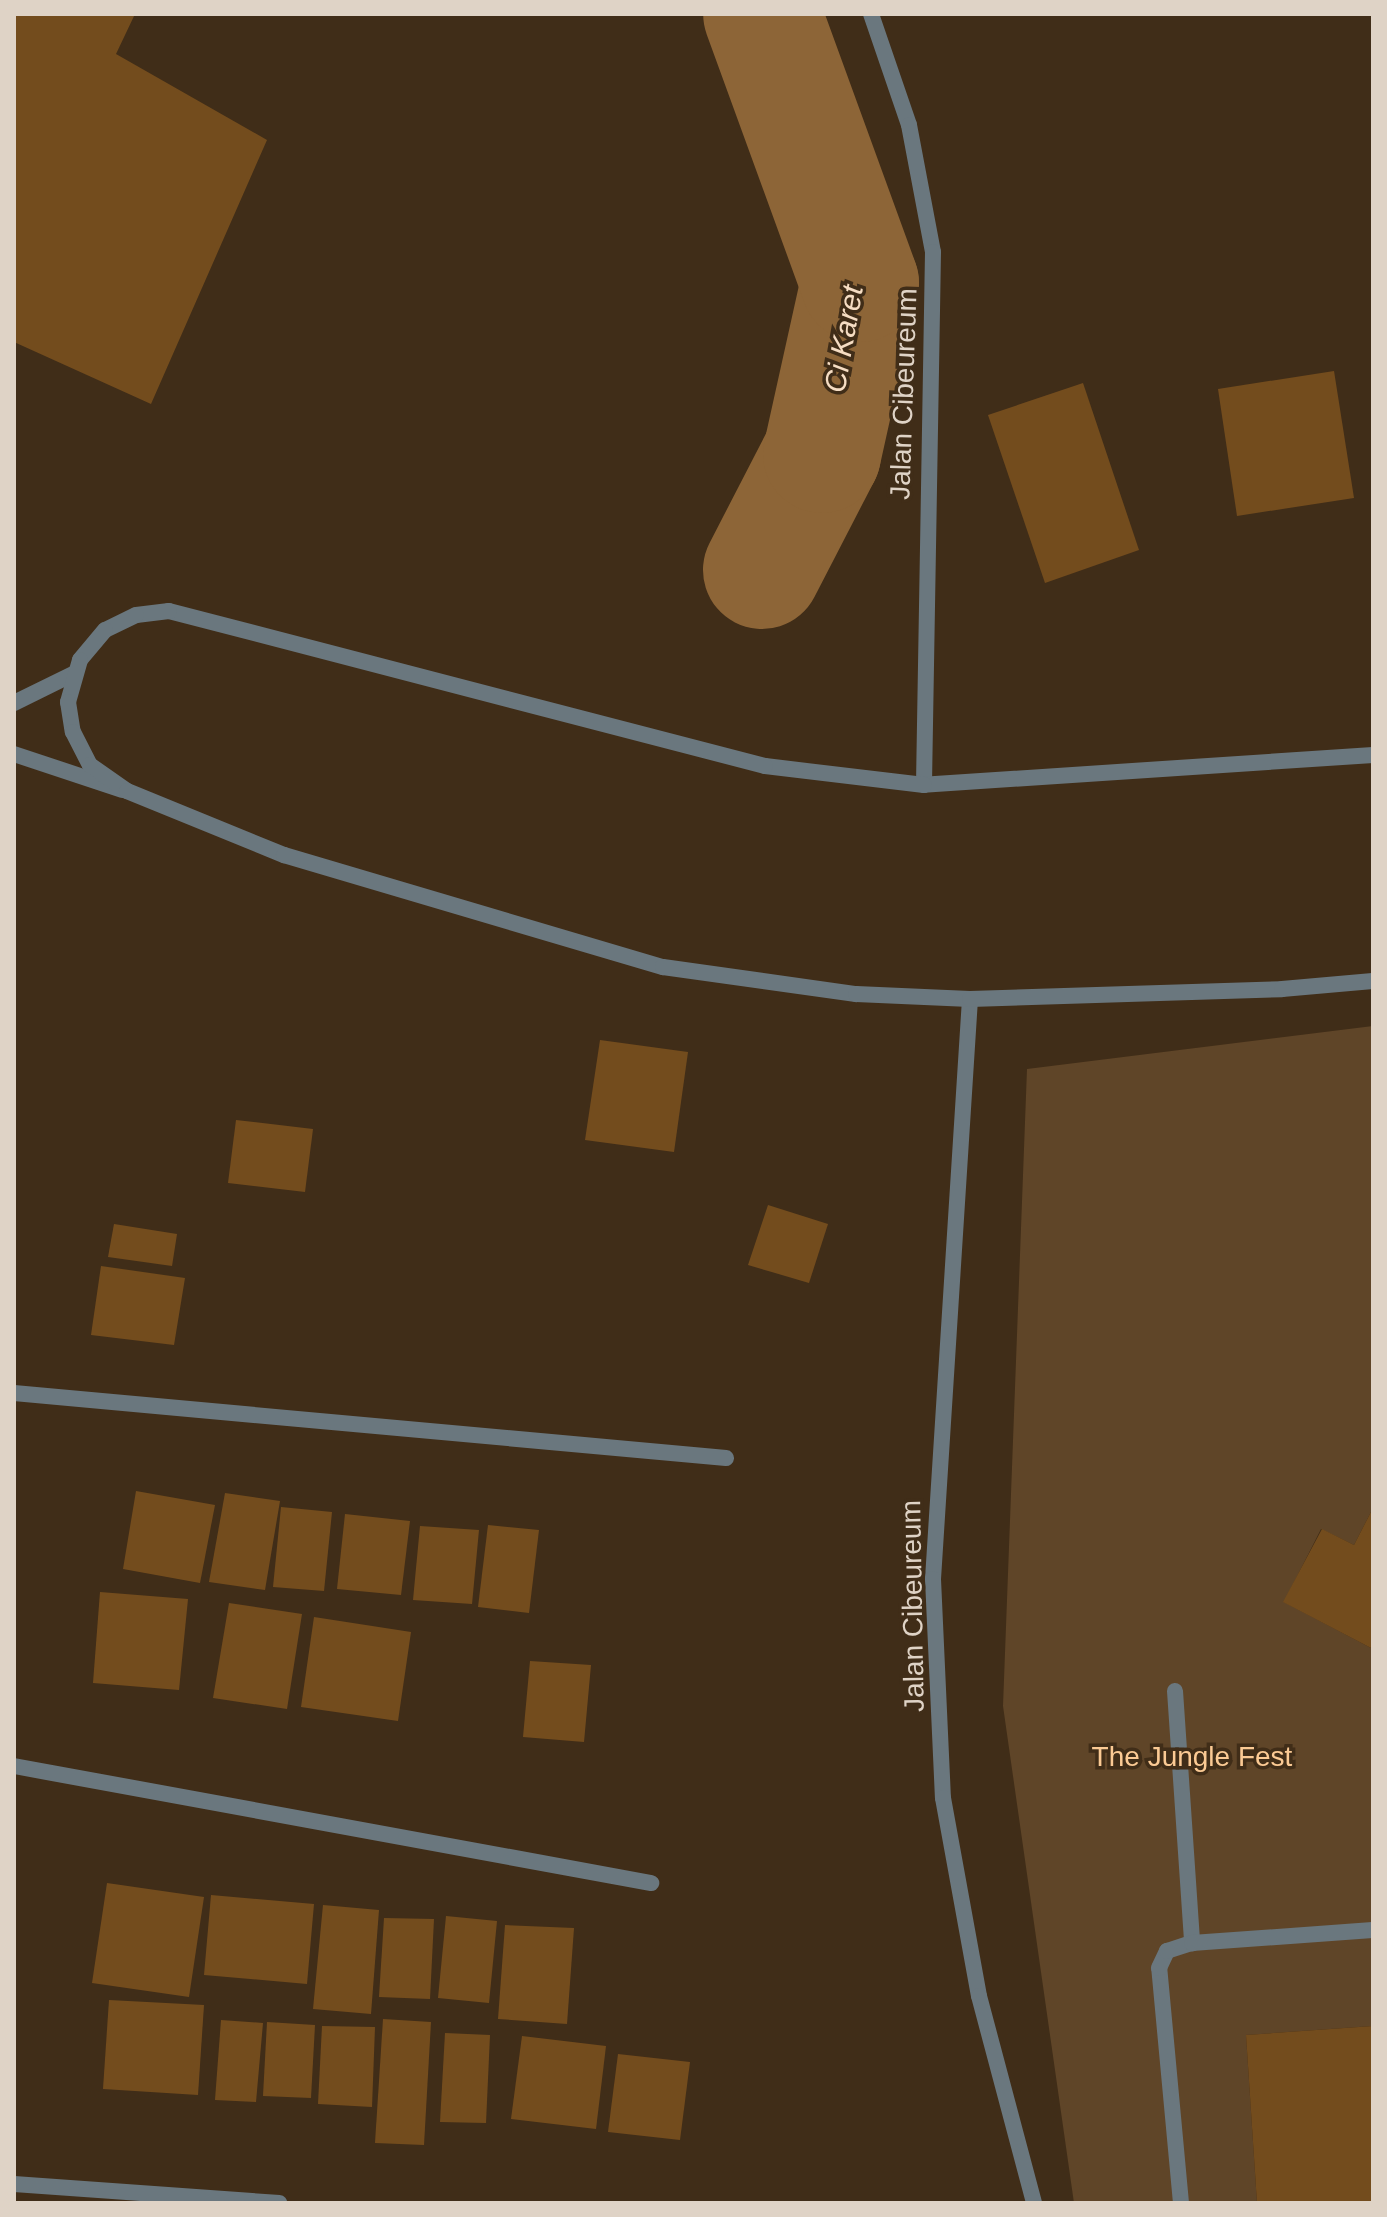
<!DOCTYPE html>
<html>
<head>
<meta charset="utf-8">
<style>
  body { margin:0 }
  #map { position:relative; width:1387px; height:2217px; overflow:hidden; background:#402d18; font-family:Helvetica,sans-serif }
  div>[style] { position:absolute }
  .green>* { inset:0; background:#5f4528 }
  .river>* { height:118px; margin:-59px; padding:0 59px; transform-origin:59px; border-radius:59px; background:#8d6537 }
  .building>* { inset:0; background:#734c1d }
  .service>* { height:16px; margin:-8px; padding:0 8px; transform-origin:8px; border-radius:8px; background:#6a777e }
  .minor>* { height:16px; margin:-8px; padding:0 8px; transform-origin:8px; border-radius:8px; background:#6a777e }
  .tertiary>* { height:16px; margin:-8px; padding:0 8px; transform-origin:8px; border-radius:8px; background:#6a777e }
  span { translate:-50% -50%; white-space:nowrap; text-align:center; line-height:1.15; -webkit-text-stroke:7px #402d18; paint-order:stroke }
  .street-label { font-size:28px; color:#dfd3c6 }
  .park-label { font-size:28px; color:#fbca94 }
  .water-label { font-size:30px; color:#f6ddc3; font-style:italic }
  .frame { position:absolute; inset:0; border:16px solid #dfd3c6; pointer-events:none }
</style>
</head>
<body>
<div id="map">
  <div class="green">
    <i style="clip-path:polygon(1373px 1026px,1373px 1508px,1354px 1545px,1321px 1529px,1284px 1602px,1373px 1649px,1373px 2026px,1246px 2035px,1257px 2203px,1074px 2203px,1003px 1706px,1027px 1069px)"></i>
  </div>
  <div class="river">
    <i style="left:762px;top:570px;width:131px;rotate:-62.7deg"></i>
    <i style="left:822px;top:454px;width:175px;rotate:-77.5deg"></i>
    <i style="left:860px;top:283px;width:286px;rotate:-110deg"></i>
  </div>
  <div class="building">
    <i style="clip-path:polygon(14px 14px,135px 14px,116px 54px,267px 140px,151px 404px,14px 342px)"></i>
    <i style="clip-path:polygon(1334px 371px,1354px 498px,1237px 516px,1218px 389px)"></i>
    <i style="clip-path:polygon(1083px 383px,1139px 550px,1045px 583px,988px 415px)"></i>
    <i style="clip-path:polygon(600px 1040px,688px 1052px,674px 1152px,585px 1140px)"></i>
    <i style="clip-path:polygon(236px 1120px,313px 1129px,305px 1192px,228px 1183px)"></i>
    <i style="clip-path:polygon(768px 1205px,828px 1224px,809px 1283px,748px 1265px)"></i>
    <i style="clip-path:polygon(114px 1224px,177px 1234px,172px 1266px,108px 1257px)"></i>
    <i style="clip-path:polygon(101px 1266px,185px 1278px,174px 1345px,91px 1335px)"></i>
    <i style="clip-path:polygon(136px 1491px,215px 1505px,200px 1583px,123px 1569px)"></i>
    <i style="clip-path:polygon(225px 1493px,280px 1501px,265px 1590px,209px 1582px)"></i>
    <i style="clip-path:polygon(281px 1507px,332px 1512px,324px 1591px,273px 1587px)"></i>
    <i style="clip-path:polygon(1373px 1508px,1373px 1649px,1283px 1602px,1322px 1529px,1354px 1545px)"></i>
    <i style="clip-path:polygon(345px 1514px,410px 1521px,401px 1595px,337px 1589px)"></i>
    <i style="clip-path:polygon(488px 1525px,539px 1530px,529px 1613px,478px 1607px)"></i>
    <i style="clip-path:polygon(420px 1526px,479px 1530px,472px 1604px,413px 1600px)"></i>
    <i style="clip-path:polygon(100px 1592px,188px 1599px,179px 1690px,93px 1683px)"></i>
    <i style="clip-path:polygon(229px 1603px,302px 1614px,287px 1709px,213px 1698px)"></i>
    <i style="clip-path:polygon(314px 1617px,411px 1632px,398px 1721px,301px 1707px)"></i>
    <i style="clip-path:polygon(530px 1661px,591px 1665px,584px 1742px,523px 1737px)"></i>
    <i style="clip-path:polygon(107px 1883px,204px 1897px,189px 1997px,92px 1983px)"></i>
    <i style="clip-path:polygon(211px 1895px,314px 1904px,307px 1984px,204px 1975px)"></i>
    <i style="clip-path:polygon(323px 1905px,379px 1910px,371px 2014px,313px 2009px)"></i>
    <i style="clip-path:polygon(446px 1916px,497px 1921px,489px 2003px,438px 1998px)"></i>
    <i style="clip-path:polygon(384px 1918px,434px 1919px,430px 1999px,379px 1997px)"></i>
    <i style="clip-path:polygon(505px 1925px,574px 1928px,567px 2024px,498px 2019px)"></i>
    <i style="clip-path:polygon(109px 2000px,204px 2005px,198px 2095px,103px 2089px)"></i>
    <i style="clip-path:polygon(383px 2019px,431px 2022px,424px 2145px,375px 2143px)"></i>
    <i style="clip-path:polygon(221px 2020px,263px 2023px,256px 2102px,215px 2100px)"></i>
    <i style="clip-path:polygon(267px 2022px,315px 2025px,311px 2098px,263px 2096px)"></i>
    <i style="clip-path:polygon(322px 2026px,375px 2027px,372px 2107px,318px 2104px)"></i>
    <i style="clip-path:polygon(1373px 2026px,1373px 2203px,1257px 2203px,1246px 2035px)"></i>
    <i style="clip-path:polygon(445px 2033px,490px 2035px,486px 2123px,440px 2122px)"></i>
    <i style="clip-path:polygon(522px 2036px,606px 2046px,596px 2129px,511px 2119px)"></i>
    <i style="clip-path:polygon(618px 2054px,690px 2062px,680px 2140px,608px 2132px)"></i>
  </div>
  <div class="service">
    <i style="left:1175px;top:1691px;width:253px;rotate:86.1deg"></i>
    <i style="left:1181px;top:2203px;width:236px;rotate:-95.3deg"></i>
    <i style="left:1159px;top:1968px;width:19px;rotate:-65deg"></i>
    <i style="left:1167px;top:1951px;width:26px;rotate:-18deg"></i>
    <i style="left:1192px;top:1943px;width:181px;rotate:-4.1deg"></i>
  </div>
  <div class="minor">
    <i style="left:871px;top:14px;width:117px;rotate:71.1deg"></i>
    <i style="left:909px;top:125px;width:129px;rotate:79.3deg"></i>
    <i style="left:933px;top:252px;width:533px;rotate:90.97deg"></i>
    <i style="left:14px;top:703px;width:66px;rotate:-26.2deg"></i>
    <i style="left:14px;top:754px;width:114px;rotate:18.4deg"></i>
    <i style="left:970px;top:999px;width:581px;rotate:93.65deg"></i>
    <i style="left:933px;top:1579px;width:219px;rotate:87.4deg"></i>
    <i style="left:943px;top:1798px;width:201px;rotate:79.7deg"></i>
    <i style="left:979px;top:1996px;width:214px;rotate:75.1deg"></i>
    <i style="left:14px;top:1393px;width:715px;rotate:5.22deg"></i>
    <i style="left:14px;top:1766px;width:648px;rotate:10.41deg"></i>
    <i style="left:14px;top:2184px;width:266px;rotate:4.1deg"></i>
  </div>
  <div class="tertiary">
    <i style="left:1373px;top:755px;width:450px;rotate:176.2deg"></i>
    <i style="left:924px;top:785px;width:160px;rotate:-173.2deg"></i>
    <i style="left:765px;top:766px;width:616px;rotate:-165.42deg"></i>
    <i style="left:169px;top:611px;width:33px;rotate:173deg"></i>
    <i style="left:136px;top:615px;width:34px;rotate:154deg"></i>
    <i style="left:105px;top:630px;width:39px;rotate:130deg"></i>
    <i style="left:80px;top:660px;width:44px;rotate:105.9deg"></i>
    <i style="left:68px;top:702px;width:30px;rotate:81deg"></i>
    <i style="left:73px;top:732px;width:37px;rotate:63deg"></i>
    <i style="left:90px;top:765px;width:45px;rotate:35.1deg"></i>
    <i style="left:127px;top:791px;width:170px;rotate:22.2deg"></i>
    <i style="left:284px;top:855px;width:395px;rotate:16.5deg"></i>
    <i style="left:663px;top:967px;width:195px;rotate:8deg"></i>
    <i style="left:856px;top:994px;width:114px;rotate:2.5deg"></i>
    <i style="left:970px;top:999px;width:312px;rotate:-1.8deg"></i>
    <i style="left:1282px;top:989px;width:91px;rotate:-5deg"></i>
  </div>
  <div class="street-label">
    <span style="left:904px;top:394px;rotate:-88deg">Jalan Cibeureum</span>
    <span style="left:913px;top:1606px;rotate:-91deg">Jalan Cibeureum</span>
  </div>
  <div class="park-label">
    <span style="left:1192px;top:1757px">The Jungle Fest</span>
  </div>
  <div class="water-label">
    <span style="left:844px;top:339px;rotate:-80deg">Ci Karet</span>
  </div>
  <div class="frame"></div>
</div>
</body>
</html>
